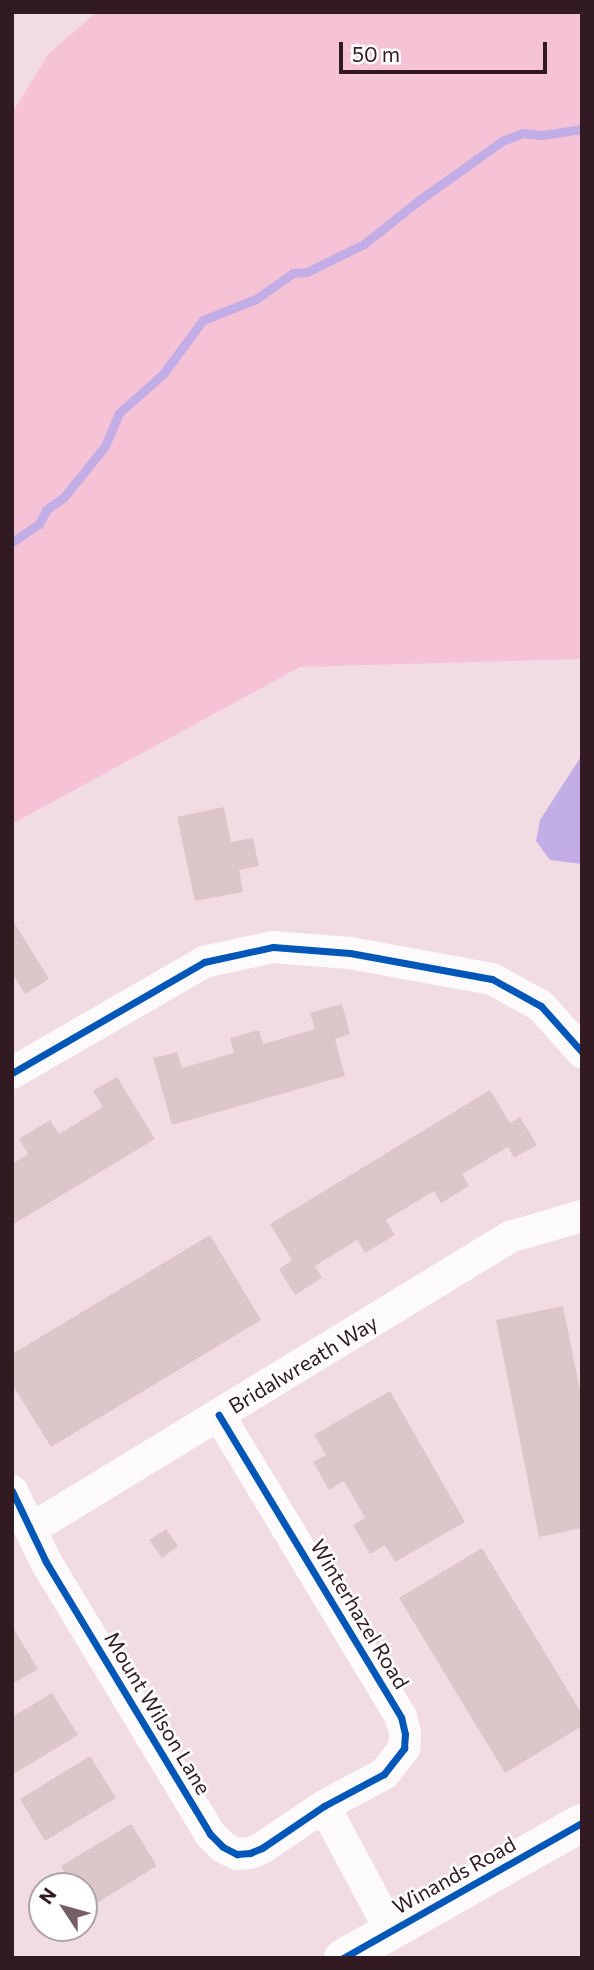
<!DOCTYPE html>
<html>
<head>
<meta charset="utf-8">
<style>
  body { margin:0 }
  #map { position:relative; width:594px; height:1970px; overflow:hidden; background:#f2dce4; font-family:Commissioner,sans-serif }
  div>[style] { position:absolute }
  .green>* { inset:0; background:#f6c2d5 }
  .water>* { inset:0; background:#c2ade7 }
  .stream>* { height:9px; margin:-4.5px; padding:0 4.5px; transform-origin:4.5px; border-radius:4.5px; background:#c2ade7 }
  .building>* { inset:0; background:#ddc6ca }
  .minor>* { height:32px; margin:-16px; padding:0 16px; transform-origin:16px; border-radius:16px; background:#fdfafb }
  .tertiary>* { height:38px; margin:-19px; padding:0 19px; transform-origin:19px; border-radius:19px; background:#fdfafb }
  .cycleway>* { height:7px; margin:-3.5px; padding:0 3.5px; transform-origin:3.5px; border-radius:3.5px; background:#0057b8 }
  span { translate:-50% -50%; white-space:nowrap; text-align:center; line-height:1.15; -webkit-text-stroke:5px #fff; paint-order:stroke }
  .street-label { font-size:21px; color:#321a23 }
  .frame { position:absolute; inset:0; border:14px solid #321a23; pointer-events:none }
  .north { position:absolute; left:28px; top:1872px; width:70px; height:70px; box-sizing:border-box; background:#fff; border:2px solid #ada3a7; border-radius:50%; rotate:306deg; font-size:19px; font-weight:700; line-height:28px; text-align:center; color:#321a23 }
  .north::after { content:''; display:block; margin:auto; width:24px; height:32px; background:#755e67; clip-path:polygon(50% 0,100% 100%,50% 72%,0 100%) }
  .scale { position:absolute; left:339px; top:42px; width:208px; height:32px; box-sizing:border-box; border:4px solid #321a23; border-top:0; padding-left:9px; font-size:21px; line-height:24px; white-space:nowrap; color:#321a23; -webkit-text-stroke:5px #fff; paint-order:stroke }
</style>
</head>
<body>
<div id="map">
  <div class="green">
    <i style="clip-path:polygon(97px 12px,582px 12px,582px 659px,300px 667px,12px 824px,12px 113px,49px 53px)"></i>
  </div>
  <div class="water">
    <i style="clip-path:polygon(582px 755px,582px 864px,550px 860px,536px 841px,540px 820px)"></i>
  </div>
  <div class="stream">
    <i style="left:12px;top:542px;width:32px;rotate:-34deg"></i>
    <i style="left:39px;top:524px;width:16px;rotate:-63deg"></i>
    <i style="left:46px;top:510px;width:22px;rotate:-36deg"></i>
    <i style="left:64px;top:497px;width:65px;rotate:-51.2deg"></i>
    <i style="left:105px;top:446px;width:36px;rotate:-67deg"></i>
    <i style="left:119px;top:413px;width:59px;rotate:-41.6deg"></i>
    <i style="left:163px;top:374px;width:67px;rotate:-53.5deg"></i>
    <i style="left:203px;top:320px;width:57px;rotate:-21.6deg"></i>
    <i style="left:256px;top:299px;width:45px;rotate:-35.1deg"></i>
    <i style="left:293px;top:273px;width:14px;rotate:-4deg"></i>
    <i style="left:307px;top:272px;width:64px;rotate:-26.2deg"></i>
    <i style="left:364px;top:244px;width:69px;rotate:-38.5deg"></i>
    <i style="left:418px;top:201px;width:103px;rotate:-35.5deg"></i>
    <i style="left:502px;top:141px;width:22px;rotate:-21deg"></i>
    <i style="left:523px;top:133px;width:19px;rotate:6deg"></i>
    <i style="left:542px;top:135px;width:40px;rotate:-8.5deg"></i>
  </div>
  <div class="building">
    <i style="clip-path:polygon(224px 807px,231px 842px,253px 838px,259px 866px,239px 870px,243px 892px,195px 901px,177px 817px)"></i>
    <i style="clip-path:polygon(12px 919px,49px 979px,25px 994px,14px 976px,12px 977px)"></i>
    <i style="clip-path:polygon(342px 1004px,350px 1034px,335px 1039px,345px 1076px,172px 1125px,153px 1058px,177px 1052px,182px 1068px,234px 1053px,230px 1038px,259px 1030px,263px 1044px,315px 1029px,310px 1013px)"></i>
    <i style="clip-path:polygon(117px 1077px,155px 1139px,12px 1225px,12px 1164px,28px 1154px,19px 1139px,50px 1120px,59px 1134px,103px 1107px,93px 1091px)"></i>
    <i style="clip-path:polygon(490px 1090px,510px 1123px,520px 1117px,537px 1145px,514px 1158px,508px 1147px,462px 1174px,469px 1186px,441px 1203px,434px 1191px,386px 1220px,395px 1235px,365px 1253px,357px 1240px,315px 1266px,322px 1278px,295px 1295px,279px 1269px,292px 1260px,270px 1224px)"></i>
    <i style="clip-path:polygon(210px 1235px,261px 1320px,51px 1447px,12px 1384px,12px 1354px)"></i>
    <i style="clip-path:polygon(563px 1306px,582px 1400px,582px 1528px,539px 1537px,496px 1320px)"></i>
    <i style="clip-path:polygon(390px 1391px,465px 1522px,395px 1562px,385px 1545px,370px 1554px,353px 1525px,365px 1518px,344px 1481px,329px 1490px,313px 1462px,326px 1455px,314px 1435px)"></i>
    <i style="clip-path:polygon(166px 1529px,178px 1546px,162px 1558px,149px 1540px)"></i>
    <i style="clip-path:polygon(482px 1548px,582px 1714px,582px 1726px,505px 1773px,399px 1598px)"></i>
    <i style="clip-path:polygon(12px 1626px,38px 1669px,12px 1684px)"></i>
    <i style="clip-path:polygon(52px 1693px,78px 1735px,12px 1775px,12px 1717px)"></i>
    <i style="clip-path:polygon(90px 1756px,116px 1798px,45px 1841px,20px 1799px)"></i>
    <i style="clip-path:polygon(131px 1824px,157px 1866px,87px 1909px,84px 1886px,73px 1886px,61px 1866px)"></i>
  </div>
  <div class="minor">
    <i style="left:12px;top:1073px;width:222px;rotate:-30deg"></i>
    <i style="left:204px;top:962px;width:71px;rotate:-12.3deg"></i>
    <i style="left:273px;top:947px;width:77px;rotate:4.5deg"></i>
    <i style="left:350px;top:953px;width:144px;rotate:10.4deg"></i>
    <i style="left:492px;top:979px;width:56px;rotate:28.9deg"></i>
    <i style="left:541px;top:1006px;width:62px;rotate:48.3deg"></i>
    <i style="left:12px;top:1491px;width:79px;rotate:64.4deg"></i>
    <i style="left:46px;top:1562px;width:318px;rotate:58.9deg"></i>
    <i style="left:210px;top:1834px;width:18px;rotate:45deg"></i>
    <i style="left:223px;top:1847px;width:16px;rotate:27deg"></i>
    <i style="left:237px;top:1854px;width:13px;rotate:-4deg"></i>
    <i style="left:250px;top:1853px;width:13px;rotate:-23deg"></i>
    <i style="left:262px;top:1848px;width:75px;rotate:-34.1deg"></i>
    <i style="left:324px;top:1806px;width:68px;rotate:-28.1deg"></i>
    <i style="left:384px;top:1774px;width:33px;rotate:-52deg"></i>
    <i style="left:404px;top:1748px;width:14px;rotate:-86deg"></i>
    <i style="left:405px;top:1734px;width:17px;rotate:-103deg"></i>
    <i style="left:401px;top:1717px;width:353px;rotate:-121.1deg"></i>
    <i style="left:31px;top:1529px;width:561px;rotate:-31.37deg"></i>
    <i style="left:510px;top:1237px;width:75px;rotate:-16.3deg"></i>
    <i style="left:324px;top:1806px;width:142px;rotate:61.8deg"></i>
  </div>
  <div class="tertiary">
    <i style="left:343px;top:1958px;width:274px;rotate:-29.5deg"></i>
  </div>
  <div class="cycleway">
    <i style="left:12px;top:1073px;width:222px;rotate:-30deg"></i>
    <i style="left:204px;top:962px;width:71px;rotate:-12.3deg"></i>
    <i style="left:273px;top:947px;width:77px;rotate:4.5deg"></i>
    <i style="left:350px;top:953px;width:144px;rotate:10.4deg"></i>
    <i style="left:492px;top:979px;width:56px;rotate:28.9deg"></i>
    <i style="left:541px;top:1006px;width:62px;rotate:48.3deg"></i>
    <i style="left:12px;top:1491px;width:79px;rotate:64.4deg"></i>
    <i style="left:46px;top:1562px;width:318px;rotate:58.9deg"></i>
    <i style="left:210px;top:1834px;width:18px;rotate:45deg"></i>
    <i style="left:223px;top:1847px;width:16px;rotate:27deg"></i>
    <i style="left:237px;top:1854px;width:13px;rotate:-4deg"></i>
    <i style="left:250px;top:1853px;width:13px;rotate:-23deg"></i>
    <i style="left:262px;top:1848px;width:75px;rotate:-34.1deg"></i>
    <i style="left:324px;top:1806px;width:68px;rotate:-28.1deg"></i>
    <i style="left:384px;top:1774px;width:33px;rotate:-52deg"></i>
    <i style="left:404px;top:1748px;width:14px;rotate:-86deg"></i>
    <i style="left:405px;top:1734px;width:17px;rotate:-103deg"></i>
    <i style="left:401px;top:1717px;width:353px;rotate:-121.1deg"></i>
    <i style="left:343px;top:1958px;width:274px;rotate:-29.5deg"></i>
  </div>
  <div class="street-label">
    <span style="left:303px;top:1364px;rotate:-31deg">Bridalwreath Way</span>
    <span style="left:360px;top:1614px;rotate:59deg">Winterhazel Road</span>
    <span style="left:158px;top:1713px;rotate:59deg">Mount Wilson Lane</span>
    <span style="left:454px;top:1875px;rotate:-29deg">Winands Road</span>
  </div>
  <div class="frame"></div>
  <div class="north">N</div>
  <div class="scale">50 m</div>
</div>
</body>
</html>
